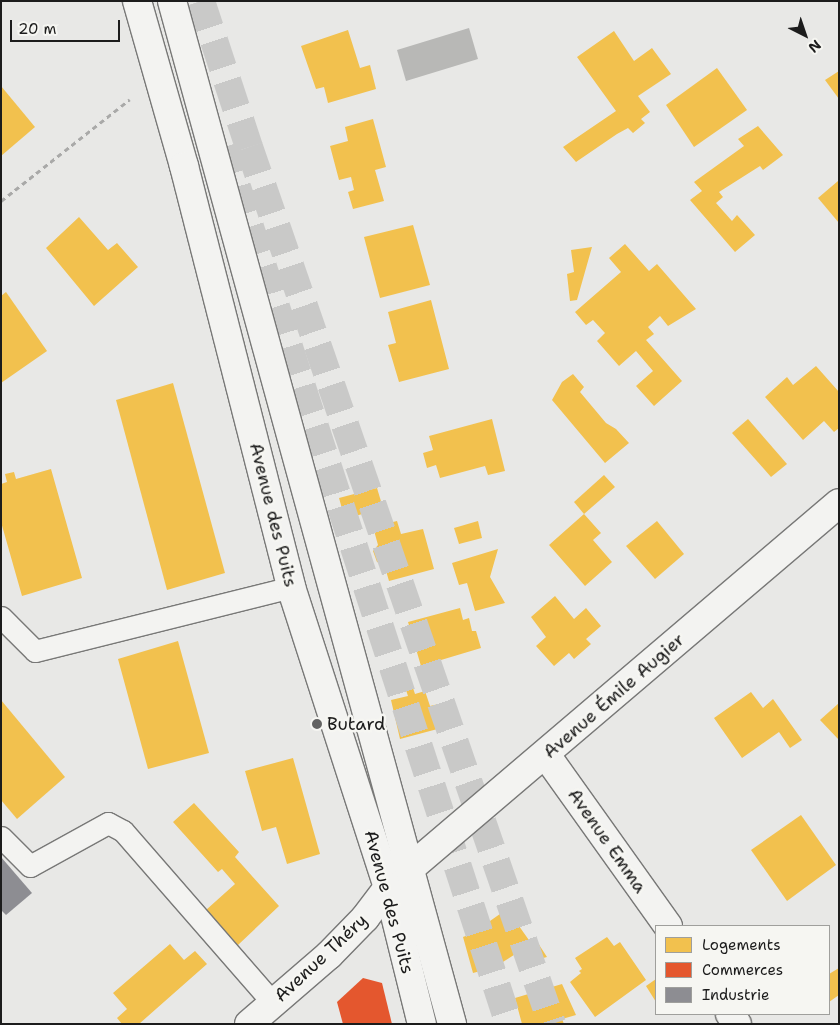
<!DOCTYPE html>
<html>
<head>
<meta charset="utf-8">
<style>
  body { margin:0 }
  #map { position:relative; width:840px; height:1025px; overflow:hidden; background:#e8e8e6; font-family:"Shantell Sans",sans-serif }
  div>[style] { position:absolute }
  .water>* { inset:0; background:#b8b8b6 }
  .homes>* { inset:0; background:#f2c14e }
  .shops>* { inset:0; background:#e4572e }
  .industry>* { inset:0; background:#8d8d92 }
  .motorway-tunnel>* { height:28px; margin-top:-14px; transform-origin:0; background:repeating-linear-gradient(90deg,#c9c9c8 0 28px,transparent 0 42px) }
  .path>* { height:3px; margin-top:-1.5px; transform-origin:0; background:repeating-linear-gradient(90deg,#a9a9a8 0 5px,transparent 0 9px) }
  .roads { filter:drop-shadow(1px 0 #787877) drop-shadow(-1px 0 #787877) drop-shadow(0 1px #787877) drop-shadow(0 -1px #787877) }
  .service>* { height:21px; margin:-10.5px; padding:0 10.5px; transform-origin:10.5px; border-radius:10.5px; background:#f3f3f1 }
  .minor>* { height:28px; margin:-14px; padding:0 14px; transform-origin:14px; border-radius:14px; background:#f3f3f1 }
  .tertiary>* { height:28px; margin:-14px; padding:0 14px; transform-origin:14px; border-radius:14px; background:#f3f3f1 }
  .dots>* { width:14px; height:14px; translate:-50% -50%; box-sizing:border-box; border:2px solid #f6f6f2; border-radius:50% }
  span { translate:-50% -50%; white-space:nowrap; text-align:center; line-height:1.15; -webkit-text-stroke:5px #f6f6f2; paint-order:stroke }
  .street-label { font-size:18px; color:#1c1c1c }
  .poi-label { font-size:18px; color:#1c1c1c }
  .left { translate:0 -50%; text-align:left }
  .frame { position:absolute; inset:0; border:2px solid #1c1c1c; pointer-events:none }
  .legend { position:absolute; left:655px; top:925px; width:175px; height:90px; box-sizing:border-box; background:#f6f6f2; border:1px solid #9f9f9c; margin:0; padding:6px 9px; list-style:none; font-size:15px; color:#1c1c1c }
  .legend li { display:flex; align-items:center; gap:10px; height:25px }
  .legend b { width:25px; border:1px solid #9f9f9c }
  .north { position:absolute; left:780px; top:10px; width:50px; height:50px; -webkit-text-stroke:4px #f6f6f2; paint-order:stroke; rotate:139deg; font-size:14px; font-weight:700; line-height:20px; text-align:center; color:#1c1c1c }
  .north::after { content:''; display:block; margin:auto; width:18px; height:22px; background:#1c1c1c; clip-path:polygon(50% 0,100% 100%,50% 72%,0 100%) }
  .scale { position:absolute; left:10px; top:20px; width:110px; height:22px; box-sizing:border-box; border:2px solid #1c1c1c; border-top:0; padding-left:6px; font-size:15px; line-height:18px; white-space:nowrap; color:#1c1c1c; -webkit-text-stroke:4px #f6f6f2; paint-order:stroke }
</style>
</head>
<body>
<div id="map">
  <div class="water">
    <i style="clip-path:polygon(469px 28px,478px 59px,406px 81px,397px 50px)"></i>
  </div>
  <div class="homes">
    <i style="clip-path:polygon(348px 30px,360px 68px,370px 65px,376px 89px,328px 103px,324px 87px,316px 89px,301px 46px)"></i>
    <i style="clip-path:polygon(614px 31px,634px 61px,652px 48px,671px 74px,638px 96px,650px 112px,641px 119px,645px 123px,633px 133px,628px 128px,617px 134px,576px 162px,563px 147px,616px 111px,577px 57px)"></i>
    <i style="clip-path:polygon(717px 68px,747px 110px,694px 147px,666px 105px)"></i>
    <i style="clip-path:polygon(839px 71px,839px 99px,825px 80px)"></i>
    <i style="clip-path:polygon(1px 86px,35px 127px,1px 156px)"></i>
    <i style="clip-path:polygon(373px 119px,386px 167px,375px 170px,384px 201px,353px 209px,348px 192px,354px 190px,351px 177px,339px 180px,330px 146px,348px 141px,345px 127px)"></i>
    <i style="clip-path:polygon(758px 126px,783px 155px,763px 170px,760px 166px,719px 192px,723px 197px,716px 203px,732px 221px,737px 215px,755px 235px,735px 252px,690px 200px,702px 191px,694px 182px,744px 146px,738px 139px)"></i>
    <i style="clip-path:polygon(838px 181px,839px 182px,839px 223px,818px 198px)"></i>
    <i style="clip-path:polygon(79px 217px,108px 250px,117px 243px,138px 267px,94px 306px,46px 248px)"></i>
    <i style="clip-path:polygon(413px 225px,430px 285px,380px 298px,364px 237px)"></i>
    <i style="clip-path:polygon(625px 244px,649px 271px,657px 264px,696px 309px,668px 326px,660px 316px,648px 327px,654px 334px,646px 340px,682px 381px,654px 406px,636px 386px,653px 371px,636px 351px,619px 366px,597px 341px,605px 333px,593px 320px,586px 325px,575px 312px,621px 272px,609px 258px)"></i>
    <i style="clip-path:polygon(592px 247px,577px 300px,570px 301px,567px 274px,574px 272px,571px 250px)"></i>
    <i style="clip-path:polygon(6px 292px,47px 351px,1px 383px,1px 296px)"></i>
    <i style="clip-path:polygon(431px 300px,449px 369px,399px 382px,388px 345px,396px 343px,388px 312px)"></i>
    <i style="clip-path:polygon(816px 366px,839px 392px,839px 428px,834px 432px,824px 421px,803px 440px,765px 397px,787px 377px,793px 385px)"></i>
    <i style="clip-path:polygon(573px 374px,584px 387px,580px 392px,606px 423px,616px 429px,629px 443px,605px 463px,552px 400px,562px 382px)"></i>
    <i style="clip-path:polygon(173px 383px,225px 573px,167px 590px,116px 400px)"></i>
    <i style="clip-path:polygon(492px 419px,505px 471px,488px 475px,485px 466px,440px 478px,436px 465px,427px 468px,423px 453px,433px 450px,429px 436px)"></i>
    <i style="clip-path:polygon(748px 419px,787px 464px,771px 477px,732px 433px)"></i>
    <i style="clip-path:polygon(51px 469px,82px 578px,22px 596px,1px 522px,1px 484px,7px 482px,5px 474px,14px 472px,16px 479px)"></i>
    <i style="clip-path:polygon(604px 475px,615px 487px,584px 514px,574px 502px)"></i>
    <i style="clip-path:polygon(377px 488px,383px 508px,345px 519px,339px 498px)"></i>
    <i style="clip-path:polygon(584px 514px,601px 533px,593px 540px,612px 562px,585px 586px,549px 545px)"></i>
    <i style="clip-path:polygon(397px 521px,401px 534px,423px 529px,434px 569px,389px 581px,384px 564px,377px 562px,373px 551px,378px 545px,373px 527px)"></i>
    <i style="clip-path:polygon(478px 521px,482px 538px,459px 544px,454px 528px)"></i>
    <i style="clip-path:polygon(657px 521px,684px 554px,655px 579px,626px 546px)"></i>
    <i style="clip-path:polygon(498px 549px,490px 577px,505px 603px,475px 611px,467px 583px,459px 585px,452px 563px)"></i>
    <i style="clip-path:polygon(555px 596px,574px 619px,586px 608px,601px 626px,586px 639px,591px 644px,574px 659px,569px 653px,554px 666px,536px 646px,546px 637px,531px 617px)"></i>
    <i style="clip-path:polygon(460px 608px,463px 620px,469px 618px,472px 631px,476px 631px,481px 648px,421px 666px,408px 622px)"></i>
    <i style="clip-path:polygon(178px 641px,209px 753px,148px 769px,118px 659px)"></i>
    <i style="clip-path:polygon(413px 688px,415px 694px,425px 691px,430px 706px,447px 702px,452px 717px,445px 727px,400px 739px,391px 700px,408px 696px,406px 690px)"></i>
    <i style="clip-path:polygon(751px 692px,763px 708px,773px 699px,802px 740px,790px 748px,779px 732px,742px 758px,714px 718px)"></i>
    <i style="clip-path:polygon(1px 700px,65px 777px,17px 819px,1px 800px)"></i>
    <i style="clip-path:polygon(839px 703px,839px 740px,820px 720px)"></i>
    <i style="clip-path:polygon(293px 758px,320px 854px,287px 864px,276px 827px,262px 831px,245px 771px)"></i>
    <i style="clip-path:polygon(194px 803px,239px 852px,235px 857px,279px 906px,238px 945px,206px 910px,235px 884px,222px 869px,218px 872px,173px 822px)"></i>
    <i style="clip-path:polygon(801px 815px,836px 865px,787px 901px,751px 850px)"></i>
    <i style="clip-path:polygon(507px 909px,531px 943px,536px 940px,547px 957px,520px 964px,517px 953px,495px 967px,473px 973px,463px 937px,473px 933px)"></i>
    <i style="clip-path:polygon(607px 937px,614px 946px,620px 942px,646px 980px,595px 1017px,570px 982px,581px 973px,579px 971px,582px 969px,575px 958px)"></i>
    <i style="clip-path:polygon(170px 944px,184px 960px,195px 951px,207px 964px,139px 1024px,122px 1024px,117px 1018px,127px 1009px,113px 993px)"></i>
    <i style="clip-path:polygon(839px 968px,839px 995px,829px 1002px,829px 974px)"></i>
    <i style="clip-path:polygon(656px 979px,656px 1002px,646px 986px)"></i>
    <i style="clip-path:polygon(562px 984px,576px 1015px,562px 1019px,564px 1024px,522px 1024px,515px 998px)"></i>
  </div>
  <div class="shops">
    <i style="clip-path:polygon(363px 978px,382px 983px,392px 1024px,343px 1024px,337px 1002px)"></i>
  </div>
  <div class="industry">
    <i style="clip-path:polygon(1px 857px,32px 893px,6px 915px,1px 910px)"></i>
  </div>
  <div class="motorway-tunnel">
    <i style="left:201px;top:1px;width:154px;rotate:71.8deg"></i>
    <i style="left:249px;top:147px;width:928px;rotate:70.94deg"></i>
    <i style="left:224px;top:147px;width:922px;rotate:72deg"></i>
  </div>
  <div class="path">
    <i style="left:1px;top:201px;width:164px;rotate:-38.3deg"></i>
  </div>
  <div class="roads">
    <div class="service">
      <i style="left:1px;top:617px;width:48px;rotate:45deg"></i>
      <i style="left:35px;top:651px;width:264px;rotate:-14deg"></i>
      <i style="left:1px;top:837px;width:41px;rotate:45deg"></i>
      <i style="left:30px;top:866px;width:89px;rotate:-28.9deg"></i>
      <i style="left:108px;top:823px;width:17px;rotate:28deg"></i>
      <i style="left:123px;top:831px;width:228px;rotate:48.9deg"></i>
    </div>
    <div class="minor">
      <i style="left:546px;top:755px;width:210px;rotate:54.5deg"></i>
      <i style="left:730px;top:1014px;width:12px;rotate:55deg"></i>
      <i style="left:249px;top:1024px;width:106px;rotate:-40.8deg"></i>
      <i style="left:329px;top:955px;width:52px;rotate:-45.8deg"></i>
      <i style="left:365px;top:918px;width:39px;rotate:-53deg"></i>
      <i style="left:388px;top:887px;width:592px;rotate:-40.41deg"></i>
    </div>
    <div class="tertiary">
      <i style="left:137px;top:1px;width:172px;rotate:74.1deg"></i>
      <i style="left:184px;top:166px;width:434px;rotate:75.7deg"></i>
      <i style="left:291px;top:587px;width:315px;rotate:72.1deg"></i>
      <i style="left:388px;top:887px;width:141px;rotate:76.1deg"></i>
      <i style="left:172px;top:1px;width:1061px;rotate:74.69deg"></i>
    </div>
  </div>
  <div class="dots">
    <i style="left:317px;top:724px;background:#636363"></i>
  </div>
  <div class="street-label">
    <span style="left:273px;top:515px;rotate:76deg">Avenue des Puits</span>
    <span style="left:614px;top:696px;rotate:-41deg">Avenue Émile Augier</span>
    <span style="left:607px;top:841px;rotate:55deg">Avenue Emma</span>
    <span style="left:389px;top:902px;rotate:75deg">Avenue des Puits</span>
    <span style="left:321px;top:958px;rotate:-43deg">Avenue Théry</span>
  </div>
  <div class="poi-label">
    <span class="left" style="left:327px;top:724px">Butard</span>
  </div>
  <div class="frame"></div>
  <ul class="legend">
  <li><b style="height:14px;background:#f2c14e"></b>Logements</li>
  <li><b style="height:14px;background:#e4572e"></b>Commerces</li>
  <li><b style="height:14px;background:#8d8d92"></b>Industrie</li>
  </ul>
  <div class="north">N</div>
  <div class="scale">20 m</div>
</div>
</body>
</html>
